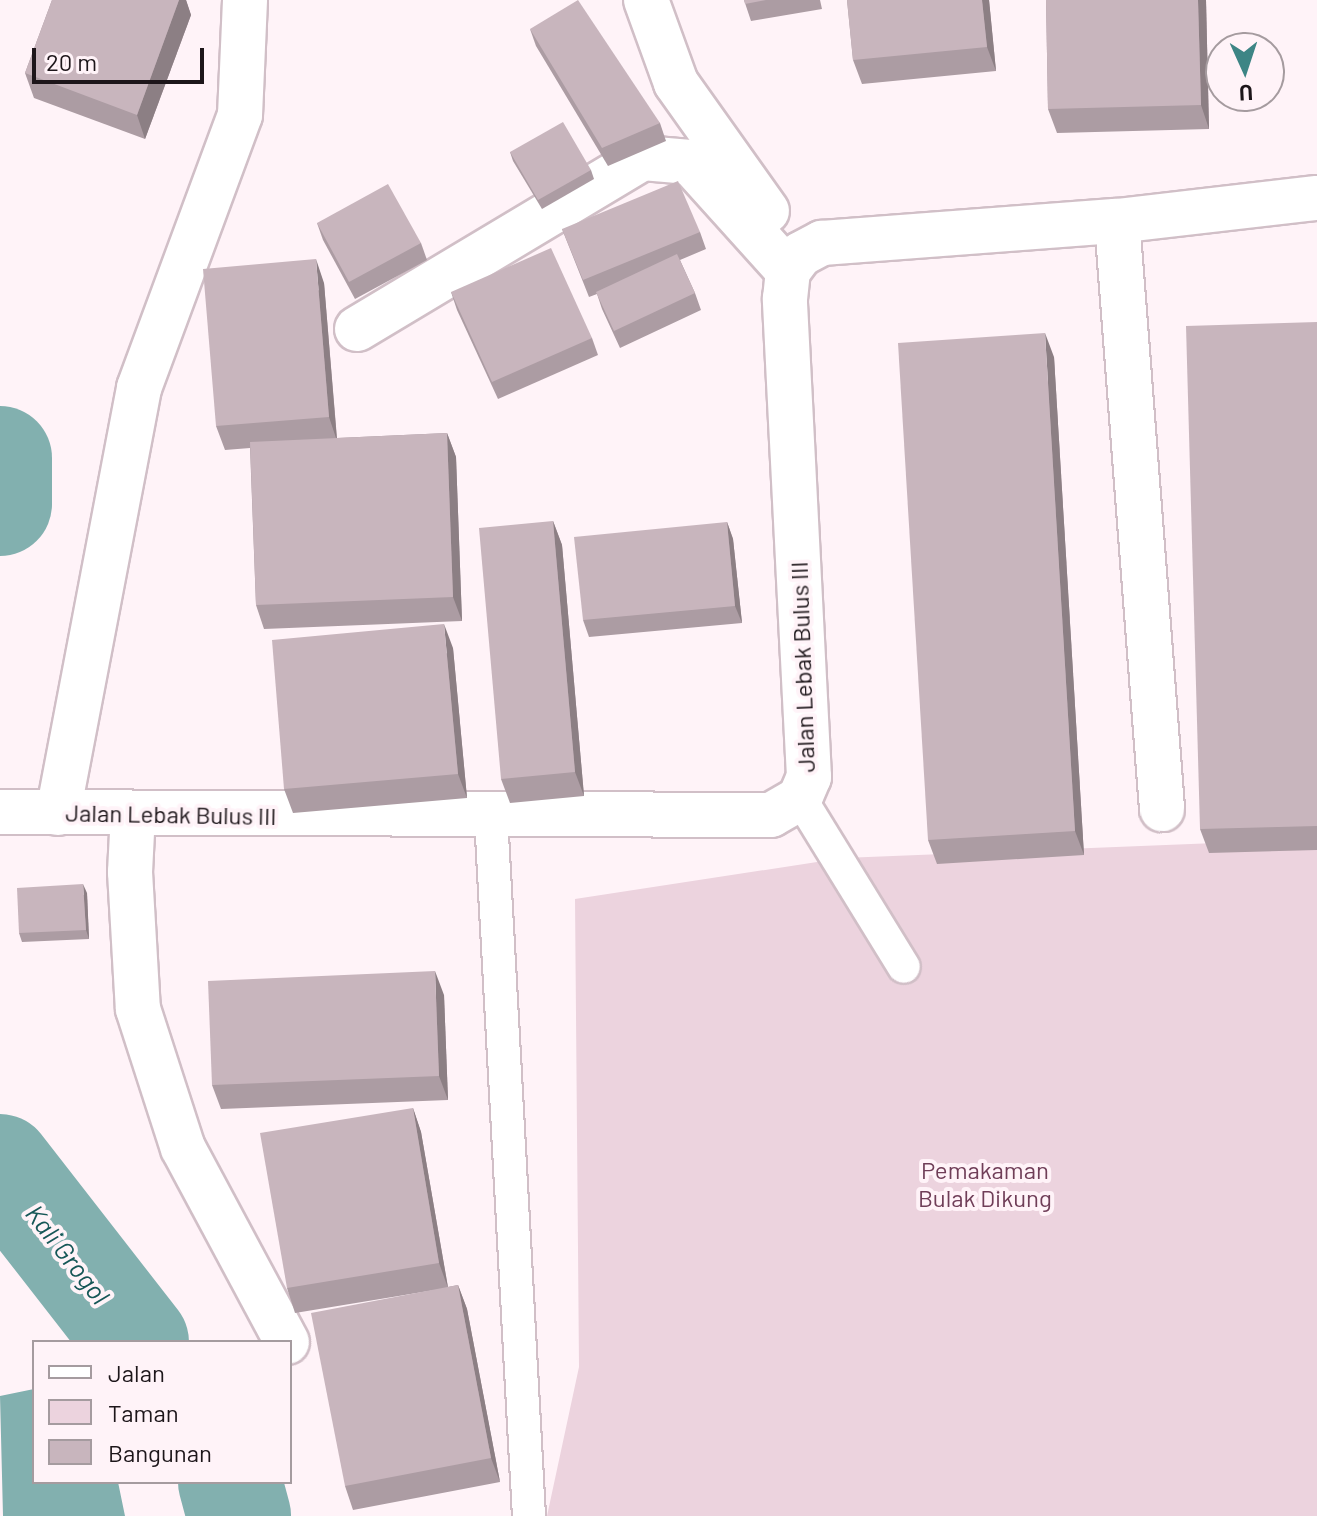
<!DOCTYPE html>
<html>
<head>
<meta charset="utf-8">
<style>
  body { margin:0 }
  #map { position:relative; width:1317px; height:1516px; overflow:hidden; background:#fff3f8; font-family:Barlow,sans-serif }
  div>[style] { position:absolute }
  .green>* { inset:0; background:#ecd3de }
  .water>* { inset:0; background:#82b0af }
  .river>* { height:104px; margin:-52px; padding:0 52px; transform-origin:52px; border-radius:52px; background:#82b0af }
  .roads { filter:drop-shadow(2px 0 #d1bfc7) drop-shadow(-2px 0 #d1bfc7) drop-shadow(0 2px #d1bfc7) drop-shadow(0 -2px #d1bfc7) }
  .service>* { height:32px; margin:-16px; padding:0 16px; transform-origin:16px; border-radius:16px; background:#fff }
  .minor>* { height:44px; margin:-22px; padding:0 22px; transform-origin:22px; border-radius:22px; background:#fff }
  .tertiary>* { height:44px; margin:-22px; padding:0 22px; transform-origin:22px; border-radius:22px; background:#fff }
  .wall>* { inset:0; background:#ac9ca3 }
  .shaded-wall>* { inset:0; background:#8c7f84 }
  .building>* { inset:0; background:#c8b5bd }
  span { translate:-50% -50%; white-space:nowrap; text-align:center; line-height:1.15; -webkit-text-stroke:8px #fff3f8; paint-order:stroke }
  .street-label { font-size:24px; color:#1d161a }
  .park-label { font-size:24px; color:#703e58 }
  .water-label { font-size:26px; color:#165757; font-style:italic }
  .legend { position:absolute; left:32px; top:1340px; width:260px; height:144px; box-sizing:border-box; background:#fff3f8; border:2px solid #a59b9f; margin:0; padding:10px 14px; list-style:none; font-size:24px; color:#1d161a }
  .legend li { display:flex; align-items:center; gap:16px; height:40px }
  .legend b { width:40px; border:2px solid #a59b9f }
  .north { position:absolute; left:1205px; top:32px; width:80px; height:80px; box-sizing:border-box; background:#fff3f8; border:2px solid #a59b9f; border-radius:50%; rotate:177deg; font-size:22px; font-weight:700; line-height:32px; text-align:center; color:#1d161a }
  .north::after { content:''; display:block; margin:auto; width:28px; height:36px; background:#3d8585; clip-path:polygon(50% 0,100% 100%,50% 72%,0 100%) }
  .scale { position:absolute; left:32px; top:48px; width:172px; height:36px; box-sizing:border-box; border:4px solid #1d161a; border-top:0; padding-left:10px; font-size:24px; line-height:28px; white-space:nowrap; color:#1d161a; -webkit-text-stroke:6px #fff3f8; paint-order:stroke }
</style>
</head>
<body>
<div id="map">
  <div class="green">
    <i style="clip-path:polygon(1317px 839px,1317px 1516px,547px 1516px,579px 1367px,575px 899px,843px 858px)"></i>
  </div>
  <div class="water">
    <i style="clip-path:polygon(34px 1389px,34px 1482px,118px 1482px,125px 1516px,3px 1516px,0 1396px)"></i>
  </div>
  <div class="river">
    <i style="left:0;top:458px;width:46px;rotate:90deg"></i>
    <i style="left:0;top:1166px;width:223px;rotate:52.1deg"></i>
    <i style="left:230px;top:1482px;width:35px;rotate:75deg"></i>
  </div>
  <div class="roads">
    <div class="service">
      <i style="left:800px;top:798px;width:198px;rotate:58.4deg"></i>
      <i style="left:491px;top:817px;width:700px;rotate:86.89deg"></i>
    </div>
    <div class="minor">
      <i style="left:646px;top:0;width:88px;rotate:70.1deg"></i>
      <i style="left:676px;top:83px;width:157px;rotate:54.6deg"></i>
      <i style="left:1117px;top:221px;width:590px;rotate:85.62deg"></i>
      <i style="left:357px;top:329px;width:333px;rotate:-30.9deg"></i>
      <i style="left:643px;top:158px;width:47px;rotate:4.9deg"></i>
      <i style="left:690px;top:162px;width:147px;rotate:48deg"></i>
      <i style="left:58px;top:813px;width:433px;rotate:-79.2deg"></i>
      <i style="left:139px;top:388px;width:291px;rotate:-69.7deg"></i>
      <i style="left:240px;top:115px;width:115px;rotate:-87.5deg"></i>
      <i style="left:133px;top:813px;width:59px;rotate:92.9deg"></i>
      <i style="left:130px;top:872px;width:137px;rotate:86.7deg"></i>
      <i style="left:138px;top:1009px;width:146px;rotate:72.1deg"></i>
      <i style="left:183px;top:1148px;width:220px;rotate:61.8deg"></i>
    </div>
    <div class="tertiary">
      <i style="left:0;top:812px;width:771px;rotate:0.22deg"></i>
      <i style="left:771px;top:815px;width:34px;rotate:-30deg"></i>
      <i style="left:800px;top:798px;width:23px;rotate:-67deg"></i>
      <i style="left:809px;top:777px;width:479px;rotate:-92.9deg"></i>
      <i style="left:785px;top:299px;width:28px;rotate:-84deg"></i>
      <i style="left:788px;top:271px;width:21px;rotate:-53deg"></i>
      <i style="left:801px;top:254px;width:24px;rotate:-28deg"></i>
      <i style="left:822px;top:243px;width:296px;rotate:-4.3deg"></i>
      <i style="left:1117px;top:221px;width:201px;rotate:-6.6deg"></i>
    </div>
  </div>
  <div class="wall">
    <i style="clip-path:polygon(52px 0,186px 0,191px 15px,145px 139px,34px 98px,25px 73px)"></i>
    <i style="clip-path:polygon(744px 0,820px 0,822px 9px,751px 21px)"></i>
    <i style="clip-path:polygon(847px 0,989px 0,996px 71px,862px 84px,853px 60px)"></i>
    <i style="clip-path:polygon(1046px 0,1206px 0,1209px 129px,1057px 133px,1048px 109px)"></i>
    <i style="clip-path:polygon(530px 29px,660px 123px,666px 141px,608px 166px,536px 46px)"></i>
    <i style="clip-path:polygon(510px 152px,591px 170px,594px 179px,542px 209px,513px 161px)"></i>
    <i style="clip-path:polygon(317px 223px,421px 243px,427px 260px,355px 299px,323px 240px)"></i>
    <i style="clip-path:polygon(562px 229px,700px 232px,706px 249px,680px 260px,695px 293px,701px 310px,620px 348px,602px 309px,597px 294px,589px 297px)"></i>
    <i style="clip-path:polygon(324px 283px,337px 438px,447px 433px,456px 457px,462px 621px,264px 629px,256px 605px,250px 448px,225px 450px,216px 426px)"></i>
    <i style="clip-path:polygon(451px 292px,592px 338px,598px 355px,498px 399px,457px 310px)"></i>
    <i style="clip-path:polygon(1317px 322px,1317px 850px,1209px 853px,1200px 829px)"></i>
    <i style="clip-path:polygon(1054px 357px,1084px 855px,937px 864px,928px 840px)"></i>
    <i style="clip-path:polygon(553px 521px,562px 545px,584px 796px,510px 803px,501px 779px)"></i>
    <i style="clip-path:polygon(727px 522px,733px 539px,742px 623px,589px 637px,583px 620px)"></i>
    <i style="clip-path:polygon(453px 648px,467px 798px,293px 813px,284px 789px)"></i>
    <i style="clip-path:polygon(87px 893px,89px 939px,22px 942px,19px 933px)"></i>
    <i style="clip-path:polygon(444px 995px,448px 1100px,221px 1109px,212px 1085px)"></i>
    <i style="clip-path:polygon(413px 1108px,421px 1132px,448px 1287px,458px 1285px,467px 1309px,500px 1482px,353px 1510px,345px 1486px,435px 1290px,295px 1313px,287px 1288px)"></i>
  </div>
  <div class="shaded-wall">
    <i style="clip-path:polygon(179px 0,186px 0,191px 15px,145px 139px,137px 115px)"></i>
    <i style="clip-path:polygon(982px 0,989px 0,996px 71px,987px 47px)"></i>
    <i style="clip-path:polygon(1198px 0,1206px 0,1209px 129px,1201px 105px)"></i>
    <i style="clip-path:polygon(316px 259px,324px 283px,337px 441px,329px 417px)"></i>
    <i style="clip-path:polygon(1045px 333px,1054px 357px,1084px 855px,1075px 831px)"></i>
    <i style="clip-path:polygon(447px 433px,456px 457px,462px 621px,453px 597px)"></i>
    <i style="clip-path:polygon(553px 521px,562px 545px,584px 796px,575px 772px)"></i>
    <i style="clip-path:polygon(727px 522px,733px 539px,742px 623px,735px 606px)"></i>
    <i style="clip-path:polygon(444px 624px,453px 648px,467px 798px,458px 774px)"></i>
    <i style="clip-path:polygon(83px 884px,87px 893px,89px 939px,86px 930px)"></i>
    <i style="clip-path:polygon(435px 971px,444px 995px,448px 1100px,439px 1076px)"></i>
    <i style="clip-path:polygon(413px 1108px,421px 1132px,448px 1288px,439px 1263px)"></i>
    <i style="clip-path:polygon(458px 1285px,467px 1309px,500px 1482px,491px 1458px)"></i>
  </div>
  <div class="building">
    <i style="clip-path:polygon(52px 0,179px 0,137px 115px,25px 73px)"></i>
    <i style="clip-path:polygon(578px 0,660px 123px,602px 148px,530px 29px)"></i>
    <i style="clip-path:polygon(744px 0,766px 0,745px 4px)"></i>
    <i style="clip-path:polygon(847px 0,982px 0,987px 47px,853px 60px)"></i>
    <i style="clip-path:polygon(1046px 0,1198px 0,1201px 105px,1048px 109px)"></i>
    <i style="clip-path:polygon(563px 122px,591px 170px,538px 200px,510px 152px)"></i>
    <i style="clip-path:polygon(678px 181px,700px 232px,583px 280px,562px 229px)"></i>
    <i style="clip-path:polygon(388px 184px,421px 243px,349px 282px,317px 223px)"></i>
    <i style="clip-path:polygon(551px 248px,592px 338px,492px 382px,451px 292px)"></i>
    <i style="clip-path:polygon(677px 254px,695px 293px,614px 331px,596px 292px)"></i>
    <i style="clip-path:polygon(316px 259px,329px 417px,216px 426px,203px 269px)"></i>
    <i style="clip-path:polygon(1317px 322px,1317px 826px,1200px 829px,1186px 326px)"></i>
    <i style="clip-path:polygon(1045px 333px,1075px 831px,928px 840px,898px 343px)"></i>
    <i style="clip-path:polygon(447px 433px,453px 597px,256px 605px,250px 442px)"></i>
    <i style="clip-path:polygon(553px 521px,575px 772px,501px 779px,479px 528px)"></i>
    <i style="clip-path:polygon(727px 522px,735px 606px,583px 620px,574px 537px)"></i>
    <i style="clip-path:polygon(444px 624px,458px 774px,284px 789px,272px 640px)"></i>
    <i style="clip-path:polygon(83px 884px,86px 930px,19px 933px,17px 888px)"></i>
    <i style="clip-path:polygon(435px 971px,439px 1076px,212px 1085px,208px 981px)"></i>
    <i style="clip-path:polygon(413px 1108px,439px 1263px,287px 1288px,260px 1133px)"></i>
    <i style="clip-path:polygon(458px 1285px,491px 1458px,345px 1486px,311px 1313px)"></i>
  </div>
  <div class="street-label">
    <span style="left:802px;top:667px;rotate:-92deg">Jalan Lebak Bulus III</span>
    <span style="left:171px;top:814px;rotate:1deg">Jalan Lebak Bulus III</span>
  </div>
  <div class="park-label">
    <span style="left:985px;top:1184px">Pemakaman<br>Bulak Dikung</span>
  </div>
  <div class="water-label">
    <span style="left:68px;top:1254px;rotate:52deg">Kali Grogol</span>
  </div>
  <ul class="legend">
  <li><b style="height:10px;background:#fff"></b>Jalan</li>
  <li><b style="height:22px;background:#ecd3de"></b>Taman</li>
  <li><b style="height:22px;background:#c8b5bd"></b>Bangunan</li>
  </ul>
  <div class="north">U</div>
  <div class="scale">20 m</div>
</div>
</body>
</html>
